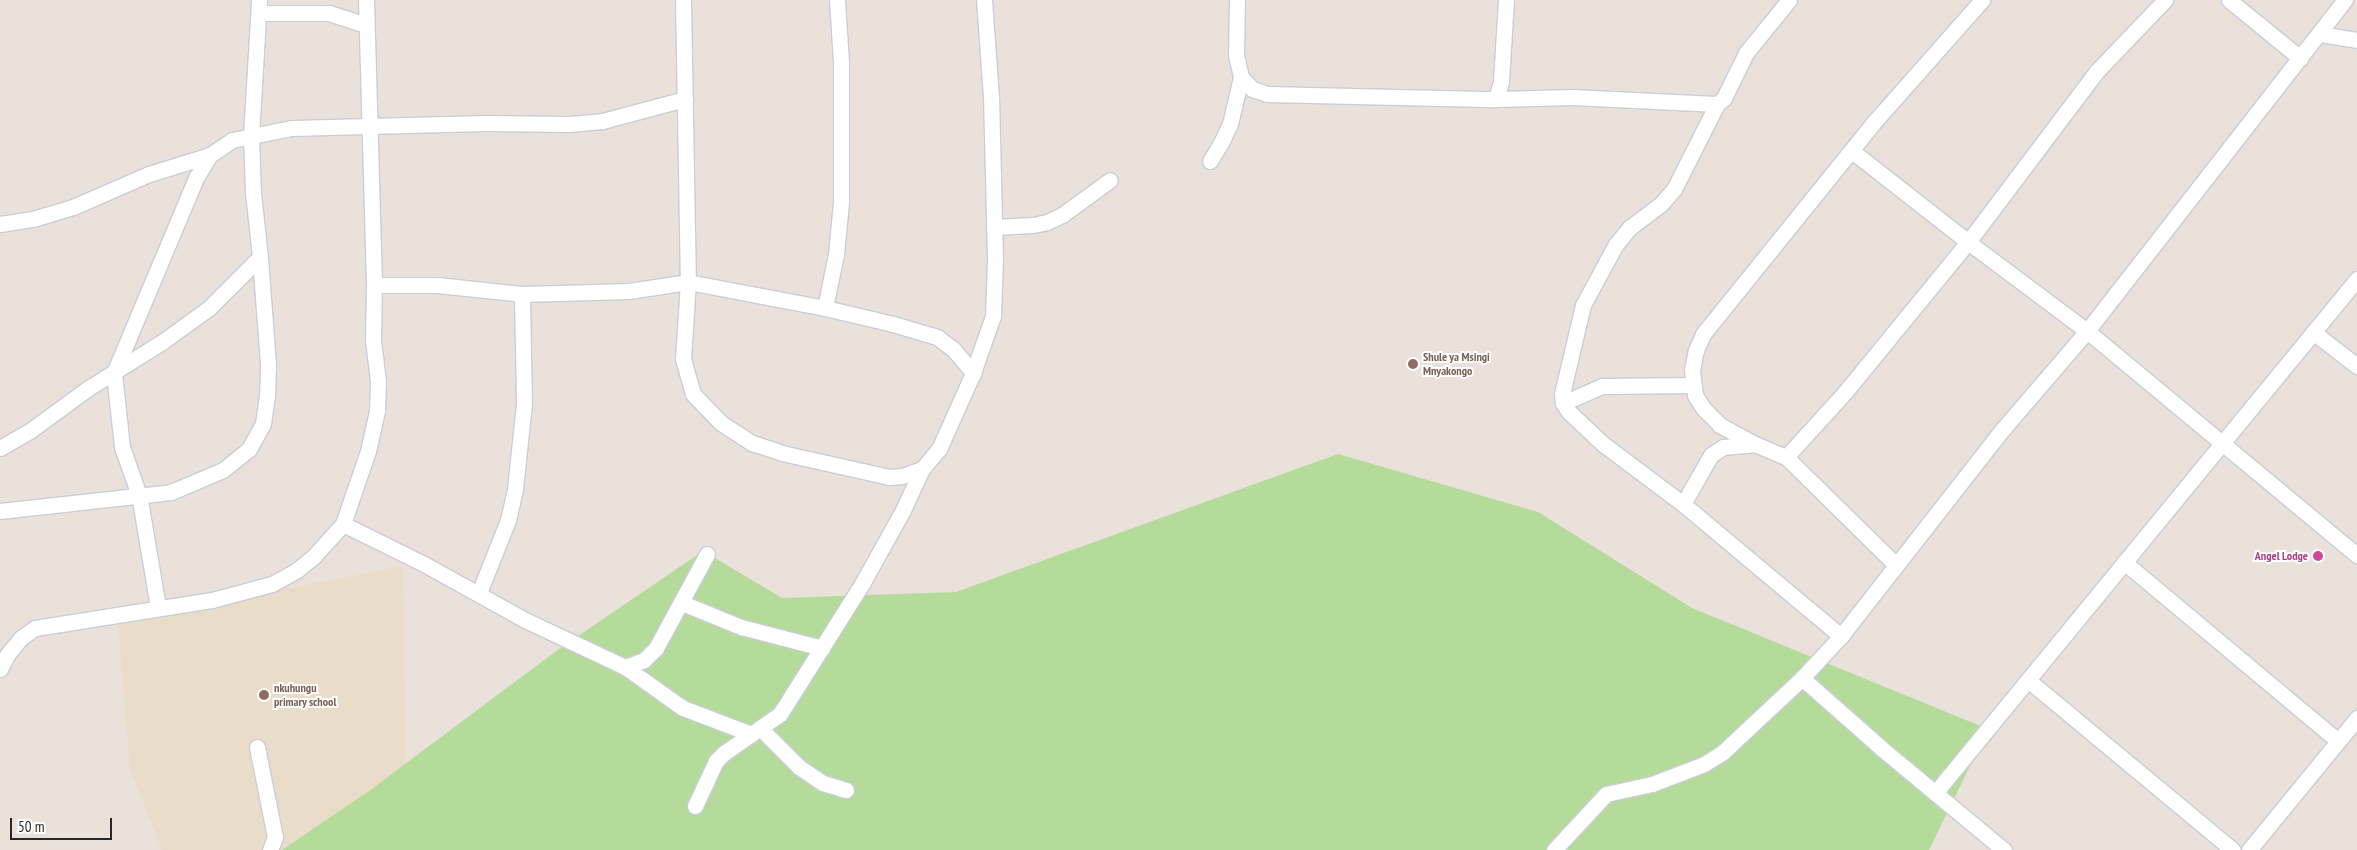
<!DOCTYPE html>
<html>
<head>
<meta charset="utf-8">
<style>
  body { margin:0 }
  #map { position:relative; width:2357px; height:850px; overflow:hidden; background:#e9e1da; font-family:"PT Sans Narrow",sans-serif }
  div>[style] { position:absolute }
  .education>* { inset:0; background:#e9ddca }
  .green>* { inset:0; background:#b5db9b }
  .roads { filter:drop-shadow(1px 0 #c9cdd8) drop-shadow(-1px 0 #c9cdd8) drop-shadow(0 1px #c9cdd8) drop-shadow(0 -1px #c9cdd8) }
  .minor>* { height:15px; margin:-7.5px; padding:0 7.5px; transform-origin:7.5px; border-radius:7.5px; background:#fff }
  .dots>* { width:14px; height:14px; translate:-50% -50%; box-sizing:border-box; border:2px solid #fff; border-radius:50% }
  span { translate:-50% -50%; white-space:nowrap; text-align:center; line-height:1.15; -webkit-text-stroke:4px #fff; paint-order:stroke }
  .education-label { font-size:12px; color:#785e54; font-weight:700 }
  .left { translate:0 -50%; text-align:left }
  .hotel-label { font-size:12px; color:#b23c85; font-weight:700 }
  .right { translate:-100% -50%; text-align:right }
  .scale { position:absolute; left:10px; top:818px; width:102px; height:22px; box-sizing:border-box; border:2px solid #272727; border-top:0; padding-left:6px; font-size:15px; line-height:18px; white-space:nowrap; color:#272727; -webkit-text-stroke:4px #fff; paint-order:stroke }
</style>
</head>
<body>
<div id="map">
  <div class="education">
    <i style="clip-path:polygon(403px 566px,407px 850px,162px 850px,130px 769px,118px 622px)"></i>
  </div>
  <div class="green">
    <i style="clip-path:polygon(1338px 454px,1538px 512px,1692px 608px,1988px 729px,1929px 850px,282px 850px,369px 791px,559px 649px,703px 551px,782px 598px,956px 592px)"></i>
  </div>
  <div class="roads">
    <div class="minor">
      <i style="left:683px;top:0;width:282px;rotate:89deg"></i>
      <i style="left:688px;top:282px;width:77px;rotate:93.7deg"></i>
      <i style="left:683px;top:359px;width:36px;rotate:74deg"></i>
      <i style="left:693px;top:394px;width:40px;rotate:46deg"></i>
      <i style="left:721px;top:423px;width:37px;rotate:33deg"></i>
      <i style="left:752px;top:443px;width:32px;rotate:18deg"></i>
      <i style="left:782px;top:453px;width:110px;rotate:12.6deg"></i>
      <i style="left:889px;top:477px;width:13px;rotate:-4deg"></i>
      <i style="left:902px;top:476px;width:21px;rotate:-19deg"></i>
      <i style="left:922px;top:469px;width:26px;rotate:-50deg"></i>
      <i style="left:939px;top:449px;width:83px;rotate:-65.9deg"></i>
      <i style="left:973px;top:373px;width:60px;rotate:-70.7deg"></i>
      <i style="left:993px;top:316px;width:57px;rotate:-88deg"></i>
      <i style="left:995px;top:259px;width:162px;rotate:-91.4deg"></i>
      <i style="left:991px;top:97px;width:97px;rotate:-94.1deg"></i>
      <i style="left:1237px;top:0;width:55px;rotate:91deg"></i>
      <i style="left:1236px;top:55px;width:23px;rotate:77deg"></i>
      <i style="left:1241px;top:77px;width:16px;rotate:47deg"></i>
      <i style="left:1252px;top:89px;width:16px;rotate:18deg"></i>
      <i style="left:1267px;top:94px;width:229px;rotate:1.3deg"></i>
      <i style="left:1496px;top:99px;width:76px;rotate:-1.5deg"></i>
      <i style="left:1572px;top:97px;width:145px;rotate:2.8deg"></i>
      <i style="left:1789px;top:0;width:68px;rotate:129.1deg"></i>
      <i style="left:1746px;top:53px;width:50px;rotate:116.1deg"></i>
      <i style="left:1724px;top:98px;width:9px;rotate:139deg"></i>
      <i style="left:1717px;top:104px;width:95px;rotate:116.8deg"></i>
      <i style="left:1674px;top:189px;width:20px;rotate:131deg"></i>
      <i style="left:1661px;top:204px;width:39px;rotate:143deg"></i>
      <i style="left:1630px;top:227px;width:22px;rotate:129deg"></i>
      <i style="left:1616px;top:244px;width:69px;rotate:118.4deg"></i>
      <i style="left:1583px;top:305px;width:91px;rotate:103.3deg"></i>
      <i style="left:1562px;top:394px;width:9px;rotate:84deg"></i>
      <i style="left:1563px;top:403px;width:11px;rotate:56deg"></i>
      <i style="left:1569px;top:412px;width:47px;rotate:43.3deg"></i>
      <i style="left:1603px;top:444px;width:100px;rotate:36.9deg"></i>
      <i style="left:1683px;top:504px;width:206px;rotate:39.9deg"></i>
      <i style="left:2229px;top:0;width:92px;rotate:39.2deg"></i>
      <i style="left:260px;top:13px;width:69px"></i>
      <i style="left:329px;top:13px;width:38px;rotate:18deg"></i>
      <i style="left:2320px;top:34px;width:37px;rotate:9deg"></i>
      <i style="left:1496px;top:99px;width:19px;rotate:-74deg"></i>
      <i style="left:1501px;top:81px;width:81px;rotate:-86.5deg"></i>
      <i style="left:1852px;top:151px;width:147px;rotate:38.1deg"></i>
      <i style="left:1968px;top:242px;width:149px;rotate:36.8deg"></i>
      <i style="left:2087px;top:331px;width:351px;rotate:39.7deg"></i>
      <i style="left:1210px;top:161px;width:21px;rotate:-59deg"></i>
      <i style="left:1221px;top:143px;width:21px;rotate:-65deg"></i>
      <i style="left:1230px;top:124px;width:48px;rotate:-76.8deg"></i>
      <i style="left:0;top:224px;width:33px;rotate:-9deg"></i>
      <i style="left:33px;top:219px;width:42px;rotate:-16.7deg"></i>
      <i style="left:73px;top:207px;width:83px;rotate:-23.5deg"></i>
      <i style="left:149px;top:174px;width:64px;rotate:-17.3deg"></i>
      <i style="left:994px;top:227px;width:39px;rotate:-3deg"></i>
      <i style="left:1033px;top:225px;width:14px;rotate:-12deg"></i>
      <i style="left:1047px;top:222px;width:17px;rotate:-25deg"></i>
      <i style="left:1062px;top:215px;width:59px;rotate:-36.1deg"></i>
      <i style="left:374px;top:285px;width:63px"></i>
      <i style="left:437px;top:285px;width:85px;rotate:6deg"></i>
      <i style="left:522px;top:294px;width:107px;rotate:-1.6deg"></i>
      <i style="left:629px;top:291px;width:60px;rotate:-8.7deg"></i>
      <i style="left:688px;top:282px;width:139px;rotate:10.7deg"></i>
      <i style="left:825px;top:308px;width:70px;rotate:13.2deg"></i>
      <i style="left:893px;top:324px;width:46px;rotate:16.5deg"></i>
      <i style="left:937px;top:337px;width:21px;rotate:37deg"></i>
      <i style="left:954px;top:350px;width:30px;rotate:50deg"></i>
      <i style="left:825px;top:308px;width:55px;rotate:-78.5deg"></i>
      <i style="left:836px;top:254px;width:52px;rotate:-84.5deg"></i>
      <i style="left:841px;top:202px;width:140px;rotate:-90deg"></i>
      <i style="left:841px;top:62px;width:62px;rotate:-93.7deg"></i>
      <i style="left:2313px;top:332px;width:56px;rotate:37.7deg"></i>
      <i style="left:1563px;top:403px;width:43px;rotate:-23.6deg"></i>
      <i style="left:1602px;top:386px;width:90px;rotate:-0.6deg"></i>
      <i style="left:1755px;top:444px;width:40px;rotate:-152deg"></i>
      <i style="left:1720px;top:425px;width:24px;rotate:-135deg"></i>
      <i style="left:1703px;top:408px;width:15px;rotate:-122deg"></i>
      <i style="left:1695px;top:395px;width:25px;rotate:-97deg"></i>
      <i style="left:1692px;top:370px;width:20px;rotate:-79deg"></i>
      <i style="left:1696px;top:350px;width:17px;rotate:-66deg"></i>
      <i style="left:1703px;top:334px;width:274px;rotate:-51.1deg"></i>
      <i style="left:1875px;top:121px;width:162px;rotate:-48.5deg"></i>
      <i style="left:0;top:448px;width:36px;rotate:-30deg"></i>
      <i style="left:31px;top:430px;width:69px;rotate:-36.2deg"></i>
      <i style="left:87px;top:389px;width:89px;rotate:-32.1deg"></i>
      <i style="left:162px;top:342px;width:58px;rotate:-35.9deg"></i>
      <i style="left:209px;top:308px;width:72px;rotate:-45deg"></i>
      <i style="left:1786px;top:457px;width:89px;rotate:-47.7deg"></i>
      <i style="left:1846px;top:391px;width:193px;rotate:-50.7deg"></i>
      <i style="left:1968px;top:242px;width:213px;rotate:-53deg"></i>
      <i style="left:2096px;top:72px;width:100px;rotate:-46.2deg"></i>
      <i style="left:1683px;top:504px;width:56px;rotate:-60.3deg"></i>
      <i style="left:1711px;top:455px;width:14px;rotate:-34deg"></i>
      <i style="left:1723px;top:447px;width:32px;rotate:-5deg"></i>
      <i style="left:1755px;top:444px;width:34px;rotate:23deg"></i>
      <i style="left:1786px;top:457px;width:154px;rotate:44.5deg"></i>
      <i style="left:0;top:511px;width:172px;rotate:-6.3deg"></i>
      <i style="left:171px;top:492px;width:56px;rotate:-22.9deg"></i>
      <i style="left:223px;top:470px;width:33px;rotate:-39deg"></i>
      <i style="left:249px;top:449px;width:29px;rotate:-61deg"></i>
      <i style="left:263px;top:424px;width:28px;rotate:-82deg"></i>
      <i style="left:267px;top:396px;width:32px;rotate:-88deg"></i>
      <i style="left:268px;top:364px;width:107px;rotate:-94.3deg"></i>
      <i style="left:260px;top:257px;width:64px;rotate:-96.2deg"></i>
      <i style="left:253px;top:193px;width:57px;rotate:-92deg"></i>
      <i style="left:251px;top:136px;width:136px;rotate:-86.6deg"></i>
      <i style="left:343px;top:524px;width:90px;rotate:26.3deg"></i>
      <i style="left:424px;top:564px;width:115px;rotate:29deg"></i>
      <i style="left:525px;top:620px;width:110px;rotate:25.2deg"></i>
      <i style="left:625px;top:667px;width:20px;rotate:-20deg"></i>
      <i style="left:644px;top:660px;width:17px;rotate:-45deg"></i>
      <i style="left:656px;top:648px;width:107px;rotate:-61.5deg"></i>
      <i style="left:2124px;top:562px;width:279px;rotate:39.9deg"></i>
      <i style="left:479px;top:593px;width:79px;rotate:-68.3deg"></i>
      <i style="left:508px;top:520px;width:32px;rotate:-77deg"></i>
      <i style="left:515px;top:489px;width:86px;rotate:-84deg"></i>
      <i style="left:524px;top:403px;width:109px;rotate:-91.1deg"></i>
      <i style="left:682px;top:603px;width:64px;rotate:22.1deg"></i>
      <i style="left:741px;top:627px;width:84px;rotate:14.5deg"></i>
      <i style="left:158px;top:607px;width:114px;rotate:-99.6deg"></i>
      <i style="left:139px;top:495px;width:51px;rotate:-109.5deg"></i>
      <i style="left:122px;top:447px;width:74px;rotate:-96.2deg"></i>
      <i style="left:114px;top:373px;width:212px;rotate:-67.2deg"></i>
      <i style="left:196px;top:178px;width:27px;rotate:-59deg"></i>
      <i style="left:210px;top:155px;width:27px;rotate:-34deg"></i>
      <i style="left:232px;top:140px;width:60px;rotate:-11.5deg"></i>
      <i style="left:291px;top:128px;width:195px;rotate:-1.5deg"></i>
      <i style="left:486px;top:123px;width:83px;rotate:0.7deg"></i>
      <i style="left:569px;top:124px;width:33px;rotate:-5deg"></i>
      <i style="left:602px;top:121px;width:86px;rotate:-14.8deg"></i>
      <i style="left:625px;top:667px;width:71px;rotate:35.3deg"></i>
      <i style="left:683px;top:708px;width:73px;rotate:20.9deg"></i>
      <i style="left:0;top:669px;width:16px;rotate:-63deg"></i>
      <i style="left:7px;top:655px;width:22px;rotate:-51deg"></i>
      <i style="left:21px;top:638px;width:17px;rotate:-36deg"></i>
      <i style="left:35px;top:628px;width:179px;rotate:-9deg"></i>
      <i style="left:212px;top:600px;width:62px;rotate:-14.9deg"></i>
      <i style="left:272px;top:584px;width:29px;rotate:-29deg"></i>
      <i style="left:297px;top:570px;width:22px;rotate:-39deg"></i>
      <i style="left:314px;top:556px;width:43px;rotate:-47.8deg"></i>
      <i style="left:343px;top:524px;width:77px;rotate:-71.1deg"></i>
      <i style="left:368px;top:451px;width:41px;rotate:-77.3deg"></i>
      <i style="left:377px;top:411px;width:30px;rotate:-88deg"></i>
      <i style="left:378px;top:381px;width:41px;rotate:-97deg"></i>
      <i style="left:373px;top:340px;width:55px;rotate:-89deg"></i>
      <i style="left:374px;top:285px;width:285px;rotate:-91.6deg"></i>
      <i style="left:1802px;top:678px;width:106px;rotate:41.5deg"></i>
      <i style="left:1881px;top:748px;width:160px;rotate:39.7deg"></i>
      <i style="left:2028px;top:680px;width:266px;rotate:39.7deg"></i>
      <i style="left:760px;top:728px;width:55px;rotate:45deg"></i>
      <i style="left:799px;top:767px;width:29px;rotate:34deg"></i>
      <i style="left:823px;top:783px;width:24px;rotate:17deg"></i>
      <i style="left:257px;top:747px;width:92px;rotate:78.7deg"></i>
      <i style="left:275px;top:837px;width:14px;rotate:111deg"></i>
      <i style="left:1935px;top:793px;width:665px;rotate:-50.61deg"></i>
      <i style="left:695px;top:806px;width:50px;rotate:-65deg"></i>
      <i style="left:716px;top:761px;width:11px;rotate:-45deg"></i>
      <i style="left:724px;top:753px;width:68px;rotate:-34.9deg"></i>
      <i style="left:780px;top:714px;width:156px;rotate:-57.8deg"></i>
      <i style="left:863px;top:582px;width:82px;rotate:-60.9deg"></i>
      <i style="left:903px;top:510px;width:45px;rotate:-65.1deg"></i>
      <i style="left:1554px;top:850px;width:76px;rotate:-47.1deg"></i>
      <i style="left:1606px;top:794px;width:47px;rotate:-12.3deg"></i>
      <i style="left:1652px;top:784px;width:56px;rotate:-21deg"></i>
      <i style="left:1704px;top:764px;width:22px;rotate:-32deg"></i>
      <i style="left:1723px;top:752px;width:108px;rotate:-43.1deg"></i>
      <i style="left:1802px;top:678px;width:57px;rotate:-47.1deg"></i>
      <i style="left:1841px;top:636px;width:263px;rotate:-52deg"></i>
      <i style="left:2003px;top:429px;width:129px;rotate:-49.4deg"></i>
      <i style="left:2087px;top:331px;width:420px;rotate:-52.1deg"></i>
      <i style="left:2249px;top:850px;width:171px;rotate:-50.7deg"></i>
    </div>
  </div>
  <div class="dots">
    <i style="left:1413px;top:364px;background:#8d6e63"></i>
    <i style="left:2318px;top:556px;background:#d1479c"></i>
    <i style="left:264px;top:695px;background:#8d6e63"></i>
  </div>
  <div class="education-label">
    <span class="left" style="left:1423px;top:364px">Shule ya Msingi<br>Mnyakongo</span>
    <span class="left" style="left:274px;top:695px">nkuhungu<br>primary school</span>
  </div>
  <div class="hotel-label">
    <span class="right" style="left:2308px;top:556px">Angel Lodge</span>
  </div>
  <div class="scale">50 m</div>
</div>
</body>
</html>
